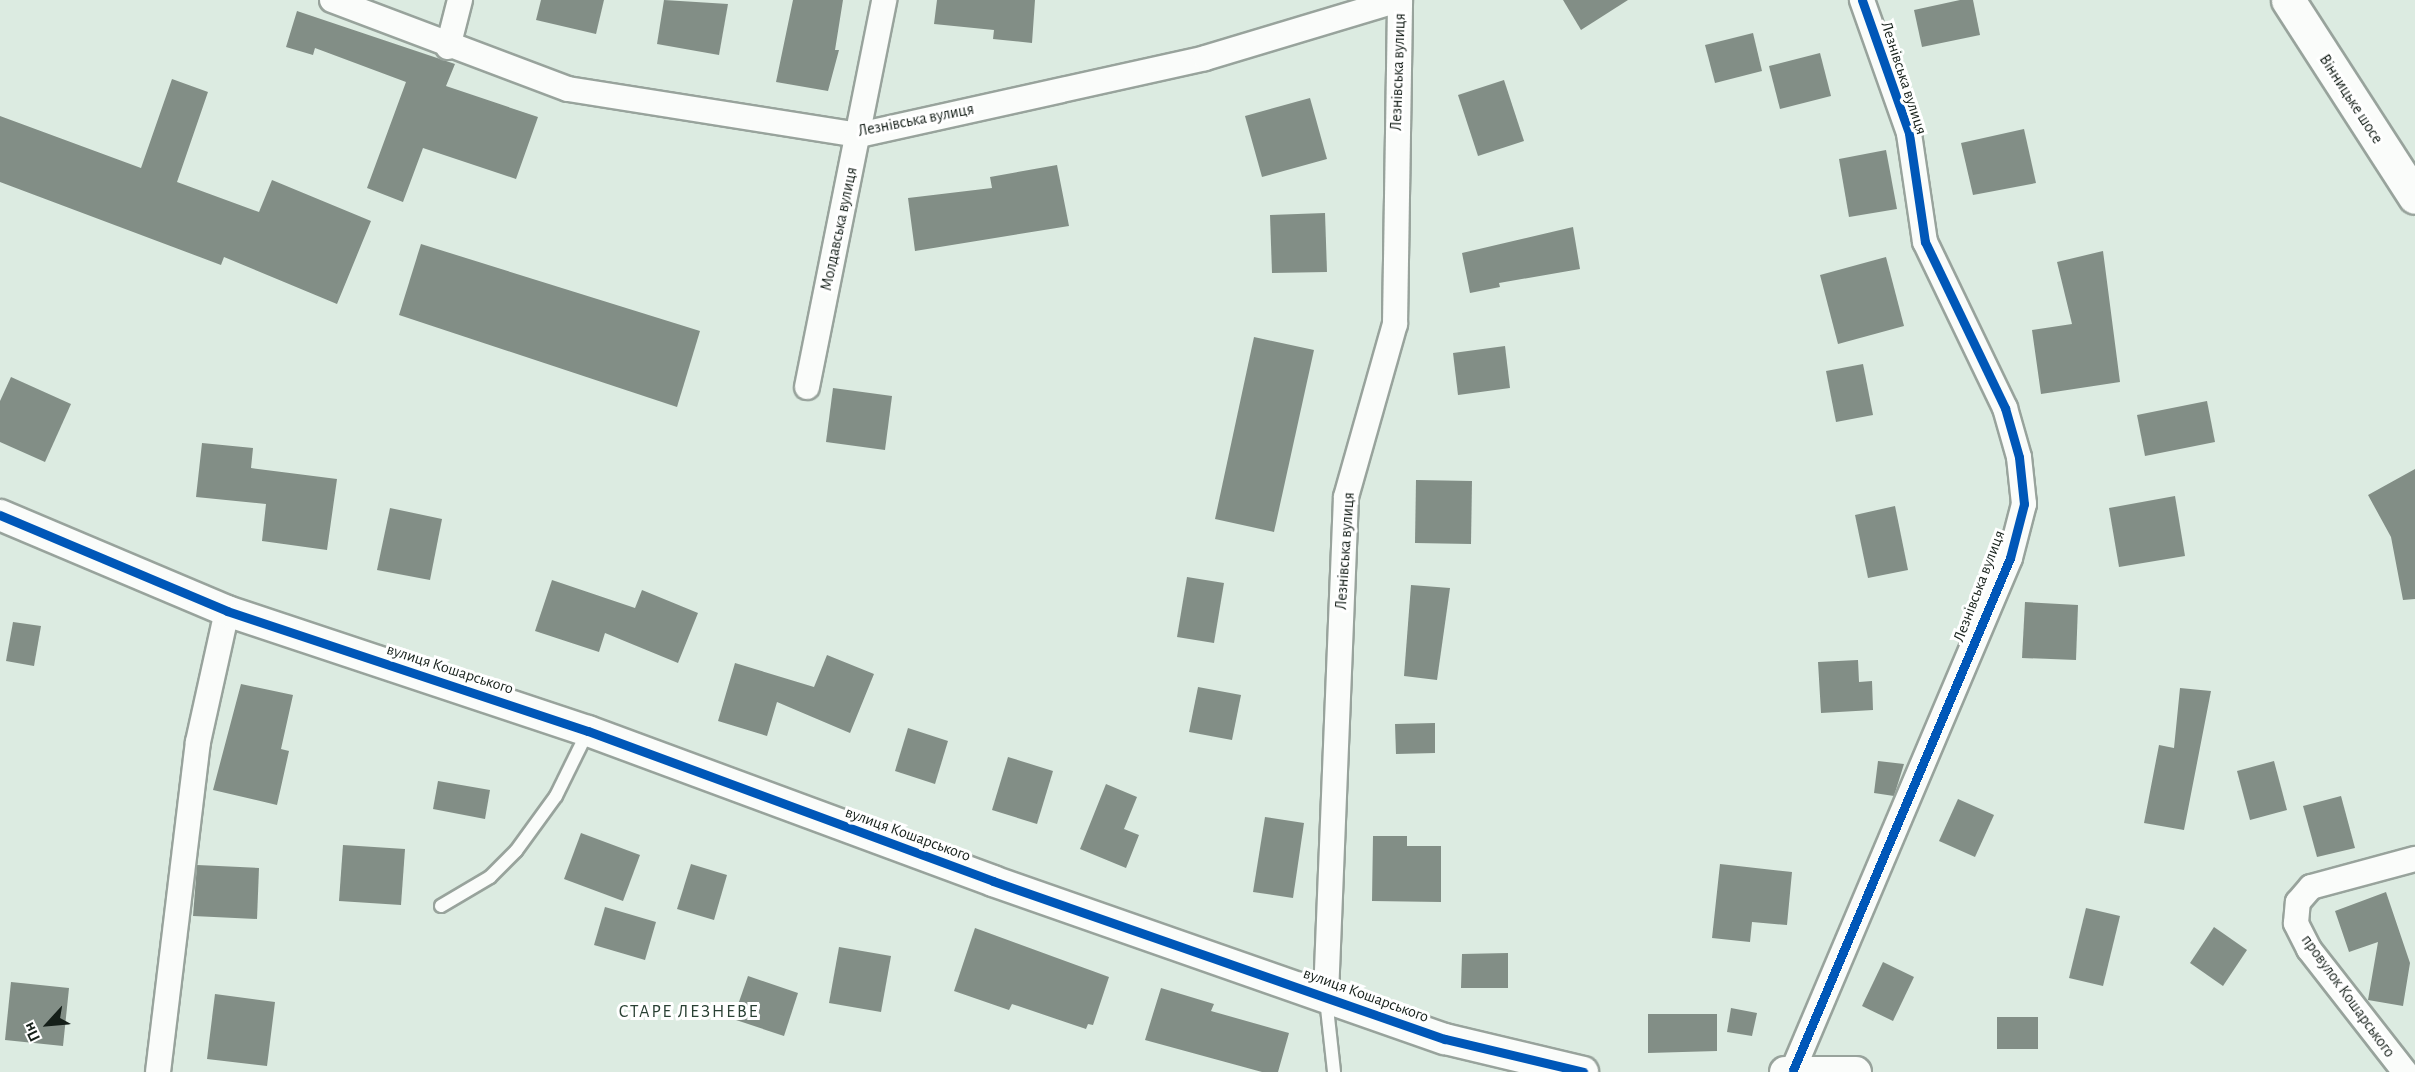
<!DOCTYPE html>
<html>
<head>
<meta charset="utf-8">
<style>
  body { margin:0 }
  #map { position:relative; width:2415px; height:1072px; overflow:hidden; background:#dcebe1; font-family:"Alegreya Sans",sans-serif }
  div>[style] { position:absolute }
  .building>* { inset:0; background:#828e86 }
  .roads { filter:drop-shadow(2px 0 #98a39c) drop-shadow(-2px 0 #98a39c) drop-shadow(0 2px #98a39c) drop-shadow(0 -2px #98a39c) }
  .service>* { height:12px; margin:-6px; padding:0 6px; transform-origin:6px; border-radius:6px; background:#fafcfa }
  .minor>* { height:24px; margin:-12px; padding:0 12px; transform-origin:12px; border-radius:12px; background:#fafcfa }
  .tertiary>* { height:30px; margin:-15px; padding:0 15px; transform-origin:15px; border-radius:15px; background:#fafcfa }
  .primary>* { height:33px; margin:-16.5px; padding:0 16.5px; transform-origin:16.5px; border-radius:16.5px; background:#fafcfa }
  .cycleway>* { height:9px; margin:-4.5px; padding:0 4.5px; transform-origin:4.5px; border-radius:4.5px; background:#0057b8 }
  span { translate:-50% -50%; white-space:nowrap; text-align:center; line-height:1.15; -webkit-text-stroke:6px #fff; paint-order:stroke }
  .street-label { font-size:16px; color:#151f19 }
  .neighbourhood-label { font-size:18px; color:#294033; letter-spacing:1.5px }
  .north { position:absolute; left:18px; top:994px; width:60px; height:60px; -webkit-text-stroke:4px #fff; paint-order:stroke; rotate:244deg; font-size:16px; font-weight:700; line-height:24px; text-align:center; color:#151f19 }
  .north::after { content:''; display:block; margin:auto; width:21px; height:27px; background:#151f19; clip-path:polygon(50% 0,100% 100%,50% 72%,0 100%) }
</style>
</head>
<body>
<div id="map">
  <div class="building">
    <i style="clip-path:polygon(541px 0,604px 0,596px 34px,536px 20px)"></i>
    <i style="clip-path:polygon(664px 0,728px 4px,719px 55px,657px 44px)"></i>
    <i style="clip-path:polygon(793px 0,843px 0,835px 50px,839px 50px,828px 91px,776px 82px)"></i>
    <i style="clip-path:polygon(937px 0,1035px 0,1032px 43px,993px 39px,994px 30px,934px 24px)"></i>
    <i style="clip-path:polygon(1563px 0,1628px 0,1581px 30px)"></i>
    <i style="clip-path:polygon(1960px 0,1973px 0,1980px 35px,1922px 47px,1914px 10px)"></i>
    <i style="clip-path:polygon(297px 11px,455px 64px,446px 86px,538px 117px,516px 179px,423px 148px,403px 202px,367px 188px,406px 82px,315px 48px,313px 55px,286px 47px)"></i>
    <i style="clip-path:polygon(1753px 33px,1762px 71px,1715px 83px,1705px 45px)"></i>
    <i style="clip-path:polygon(1820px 53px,1831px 96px,1780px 109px,1769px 66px)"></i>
    <i style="clip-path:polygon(172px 79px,208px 92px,177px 182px,259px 212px,272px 180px,371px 221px,337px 304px,224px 257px,221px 265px,0 182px,0 116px,141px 168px)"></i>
    <i style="clip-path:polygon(1504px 80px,1524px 141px,1478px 156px,1458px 95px)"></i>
    <i style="clip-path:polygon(1310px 98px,1327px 159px,1262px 177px,1245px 116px)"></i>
    <i style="clip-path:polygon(2024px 129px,2036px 183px,1973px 195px,1961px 143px)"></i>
    <i style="clip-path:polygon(1886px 150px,1897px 209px,1849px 217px,1839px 159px)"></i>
    <i style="clip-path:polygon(1057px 165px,1069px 226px,915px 251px,908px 198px,992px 188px,990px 177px)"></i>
    <i style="clip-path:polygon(1325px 213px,1327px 272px,1272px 273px,1270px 215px)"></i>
    <i style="clip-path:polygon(1573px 227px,1580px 269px,1499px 283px,1500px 287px,1470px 293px,1462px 253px)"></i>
    <i style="clip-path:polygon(421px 244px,700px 331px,677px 407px,399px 315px)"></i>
    <i style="clip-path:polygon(2103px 251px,2120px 382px,2041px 394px,2032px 330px,2072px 324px,2057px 262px)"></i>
    <i style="clip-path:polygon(1886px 257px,1904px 326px,1838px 344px,1820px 275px)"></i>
    <i style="clip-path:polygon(1254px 337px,1314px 350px,1274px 532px,1215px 519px)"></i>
    <i style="clip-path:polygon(1505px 346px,1510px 388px,1458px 395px,1453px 353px)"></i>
    <i style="clip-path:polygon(1863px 364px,1873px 415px,1836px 422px,1826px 371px)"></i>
    <i style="clip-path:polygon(11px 377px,71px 404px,45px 462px,0 442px,0 401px)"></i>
    <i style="clip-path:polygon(833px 388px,892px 396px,885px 450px,826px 442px)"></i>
    <i style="clip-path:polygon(2207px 401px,2215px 442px,2145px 456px,2137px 415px)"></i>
    <i style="clip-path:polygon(202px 443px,253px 448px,251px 468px,337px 479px,327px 550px,262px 541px,266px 504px,196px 497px)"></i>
    <i style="clip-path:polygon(2415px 469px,2415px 599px,2403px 600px,2391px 537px,2368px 495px)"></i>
    <i style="clip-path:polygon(1416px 480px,1472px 481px,1471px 544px,1415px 543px)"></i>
    <i style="clip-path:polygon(2175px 496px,2185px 556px,2119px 567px,2109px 508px)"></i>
    <i style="clip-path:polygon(1895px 506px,1908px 570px,1868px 578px,1855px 515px)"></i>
    <i style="clip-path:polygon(390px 508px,442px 519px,430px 580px,377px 570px)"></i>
    <i style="clip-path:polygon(1187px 577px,1224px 583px,1214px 643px,1177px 637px)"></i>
    <i style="clip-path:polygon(552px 580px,635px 608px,642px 590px,698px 613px,678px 663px,605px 633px,599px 652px,535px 631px)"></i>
    <i style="clip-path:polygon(1411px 585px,1450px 588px,1437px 680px,1404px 676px)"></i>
    <i style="clip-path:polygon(2025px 602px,2078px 605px,2076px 660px,2022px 658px)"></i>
    <i style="clip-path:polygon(13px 622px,41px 626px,34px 666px,6px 661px)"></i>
    <i style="clip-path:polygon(827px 655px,874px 674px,850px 733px,777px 702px,767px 736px,718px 721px,735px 663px,814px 687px)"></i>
    <i style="clip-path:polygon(1858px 660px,1859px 682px,1872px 681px,1873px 710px,1821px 713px,1818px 662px)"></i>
    <i style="clip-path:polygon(241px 684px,293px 695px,281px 749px,289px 751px,277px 805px,213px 790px)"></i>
    <i style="clip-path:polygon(1198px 687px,1241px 695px,1232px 740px,1189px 732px)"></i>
    <i style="clip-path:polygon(2180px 688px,2211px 691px,2184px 830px,2144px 823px,2159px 745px,2174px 748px)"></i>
    <i style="clip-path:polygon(1435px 723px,1435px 753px,1396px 754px,1395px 724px)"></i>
    <i style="clip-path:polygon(908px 728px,948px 741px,935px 784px,895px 771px)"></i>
    <i style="clip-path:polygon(1008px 757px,1053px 771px,1037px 824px,992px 810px)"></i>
    <i style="clip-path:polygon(1878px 761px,1904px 764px,1894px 796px,1874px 793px)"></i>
    <i style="clip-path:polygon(2274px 761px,2287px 810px,2250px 820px,2237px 771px)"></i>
    <i style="clip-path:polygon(438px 781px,490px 790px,485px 819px,433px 809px)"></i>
    <i style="clip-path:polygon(1106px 784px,1137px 797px,1124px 829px,1139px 835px,1126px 868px,1080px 849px)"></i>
    <i style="clip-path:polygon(2341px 796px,2355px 848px,2317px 857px,2303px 806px)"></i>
    <i style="clip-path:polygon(1958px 799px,1994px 815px,1975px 857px,1939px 841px)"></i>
    <i style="clip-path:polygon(1265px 817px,1304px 823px,1293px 898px,1253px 892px)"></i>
    <i style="clip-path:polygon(581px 833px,640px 855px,623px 901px,564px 879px)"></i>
    <i style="clip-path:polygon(1373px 836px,1407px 836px,1407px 846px,1441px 846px,1441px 902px,1372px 901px)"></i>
    <i style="clip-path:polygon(343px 845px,405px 849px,401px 905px,339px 901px)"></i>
    <i style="clip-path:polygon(691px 864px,727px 875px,714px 920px,677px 909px)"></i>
    <i style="clip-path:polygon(1720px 864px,1792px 872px,1787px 925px,1752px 922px,1750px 942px,1712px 938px)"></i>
    <i style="clip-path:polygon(197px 865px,259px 868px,257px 919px,193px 916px)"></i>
    <i style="clip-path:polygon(2386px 892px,2410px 963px,2403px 1006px,2368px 1000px,2378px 942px,2349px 952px,2335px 911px)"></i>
    <i style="clip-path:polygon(605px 907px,656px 922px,645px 960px,594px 945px)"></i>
    <i style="clip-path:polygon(2086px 908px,2120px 916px,2103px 986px,2069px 978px)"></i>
    <i style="clip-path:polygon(2214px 927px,2247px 950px,2223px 986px,2190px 963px)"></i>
    <i style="clip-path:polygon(975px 928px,1109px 977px,1093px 1025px,1088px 1024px,1086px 1029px,1012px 1004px,1009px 1010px,954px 991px)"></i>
    <i style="clip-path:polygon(839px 947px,891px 956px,881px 1012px,829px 1003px)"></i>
    <i style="clip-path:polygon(1508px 953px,1508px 988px,1461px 988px,1462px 954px)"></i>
    <i style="clip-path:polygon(1883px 962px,1914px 977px,1893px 1021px,1862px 1006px)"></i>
    <i style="clip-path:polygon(748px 976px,798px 993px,784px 1036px,733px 1019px)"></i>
    <i style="clip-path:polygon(11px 982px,69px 988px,63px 1046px,5px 1040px)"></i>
    <i style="clip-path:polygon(1161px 988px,1214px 1004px,1211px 1011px,1289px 1033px,1278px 1072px,1262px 1072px,1145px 1040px)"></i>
    <i style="clip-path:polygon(215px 994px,275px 1002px,267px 1066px,207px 1059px)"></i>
    <i style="clip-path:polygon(1731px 1008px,1757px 1013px,1752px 1036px,1727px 1032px)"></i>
    <i style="clip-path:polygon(1648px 1014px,1717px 1014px,1717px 1051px,1648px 1053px)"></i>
    <i style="clip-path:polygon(1997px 1017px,2038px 1017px,2038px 1049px,1997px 1049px)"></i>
  </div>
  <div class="roads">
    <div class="service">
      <i style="left:441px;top:906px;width:57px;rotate:-30.6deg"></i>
      <i style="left:490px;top:877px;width:37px;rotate:-45deg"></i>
      <i style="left:516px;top:851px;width:68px;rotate:-54deg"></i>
      <i style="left:556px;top:796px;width:72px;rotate:-63.8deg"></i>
      <i style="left:1326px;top:999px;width:73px;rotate:83.7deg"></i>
    </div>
    <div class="minor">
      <i style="left:332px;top:0;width:252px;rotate:20.7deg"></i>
      <i style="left:568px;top:89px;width:295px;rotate:9deg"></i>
      <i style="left:859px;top:135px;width:354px;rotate:-12.5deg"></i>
      <i style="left:1205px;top:58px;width:202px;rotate:-16.7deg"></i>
      <i style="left:448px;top:47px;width:49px;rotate:-75.7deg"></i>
      <i style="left:807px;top:387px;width:395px;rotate:-78.7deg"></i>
      <i style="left:1326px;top:995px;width:498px;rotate:-87.7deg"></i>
      <i style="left:1346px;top:497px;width:180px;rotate:-74.2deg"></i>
      <i style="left:1395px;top:324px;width:324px;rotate:-89.1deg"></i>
      <i style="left:1793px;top:1070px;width:556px;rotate:-67.03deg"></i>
      <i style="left:2010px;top:558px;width:56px;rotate:-75.5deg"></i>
      <i style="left:2024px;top:504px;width:47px;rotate:-96.1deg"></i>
      <i style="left:2019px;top:457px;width:51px;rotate:-105.9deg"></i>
      <i style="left:2005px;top:408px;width:184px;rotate:-115.7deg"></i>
      <i style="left:1925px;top:242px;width:110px;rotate:-98.4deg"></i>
      <i style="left:1909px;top:133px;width:141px;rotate:-109.5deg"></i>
      <i style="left:158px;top:1072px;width:332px;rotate:-83.1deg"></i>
      <i style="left:198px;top:742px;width:134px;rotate:-77.5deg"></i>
      <i style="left:2405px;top:1072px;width:156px;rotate:-128deg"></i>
      <i style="left:2309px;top:949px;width:29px;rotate:-117deg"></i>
      <i style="left:2296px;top:923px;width:21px;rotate:-85deg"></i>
      <i style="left:2298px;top:902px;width:20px;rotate:-49deg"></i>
      <i style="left:2311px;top:887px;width:108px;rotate:-15.1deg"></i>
    </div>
    <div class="tertiary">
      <i style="left:0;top:515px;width:246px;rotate:22.9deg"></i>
      <i style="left:227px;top:611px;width:380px;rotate:18.4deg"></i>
      <i style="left:588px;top:731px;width:432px;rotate:20.3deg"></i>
      <i style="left:993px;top:881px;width:479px;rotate:19.3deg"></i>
      <i style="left:1445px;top:1039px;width:142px;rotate:13.4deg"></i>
      <i style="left:1785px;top:1072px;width:71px"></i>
    </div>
    <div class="primary">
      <i style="left:2288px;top:0;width:234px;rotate:57.2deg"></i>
    </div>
  </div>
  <div class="cycleway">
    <i style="left:0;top:515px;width:246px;rotate:22.9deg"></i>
    <i style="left:227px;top:611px;width:380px;rotate:18.4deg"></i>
    <i style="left:588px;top:731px;width:432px;rotate:20.3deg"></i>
    <i style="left:993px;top:881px;width:479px;rotate:19.3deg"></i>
    <i style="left:1445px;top:1039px;width:142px;rotate:13.4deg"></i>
    <i style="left:1793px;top:1070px;width:556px;rotate:-67.03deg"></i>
    <i style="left:2010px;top:558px;width:56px;rotate:-75.5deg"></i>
    <i style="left:2024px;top:504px;width:47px;rotate:-96.1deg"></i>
    <i style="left:2019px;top:457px;width:51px;rotate:-105.9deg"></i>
    <i style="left:2005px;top:408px;width:184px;rotate:-115.7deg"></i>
    <i style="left:1925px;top:242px;width:110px;rotate:-98.4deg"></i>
    <i style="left:1909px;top:133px;width:141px;rotate:-109.5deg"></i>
  </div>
  <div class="street-label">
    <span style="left:1398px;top:72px;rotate:-88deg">Лезнівська вулиця</span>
    <span style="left:1904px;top:78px;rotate:72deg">Лезнівська вулиця</span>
    <span style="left:2351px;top:99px;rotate:57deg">Вінницьке шосе</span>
    <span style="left:916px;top:120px;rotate:-11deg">Лезнівська вулиця</span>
    <span style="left:839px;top:229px;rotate:-78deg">Молдавська вулиця</span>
    <span style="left:1345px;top:551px;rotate:-86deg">Лезнівська вулиця</span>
    <span style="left:1979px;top:586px;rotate:-69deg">Лезнівська вулиця</span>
    <span style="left:450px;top:669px;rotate:18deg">вулиця Кошарського</span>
    <span style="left:908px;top:834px;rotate:20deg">вулиця Кошарського</span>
    <span style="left:1366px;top:995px;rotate:20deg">вулиця Кошарського</span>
    <span style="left:2348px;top:996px;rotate:54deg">провулок Кошарського</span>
  </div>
  <div class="neighbourhood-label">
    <span style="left:689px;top:1012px">СТАРЕ ЛЕЗНЕВЕ</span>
  </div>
  <div class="north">Пн</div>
</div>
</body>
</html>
